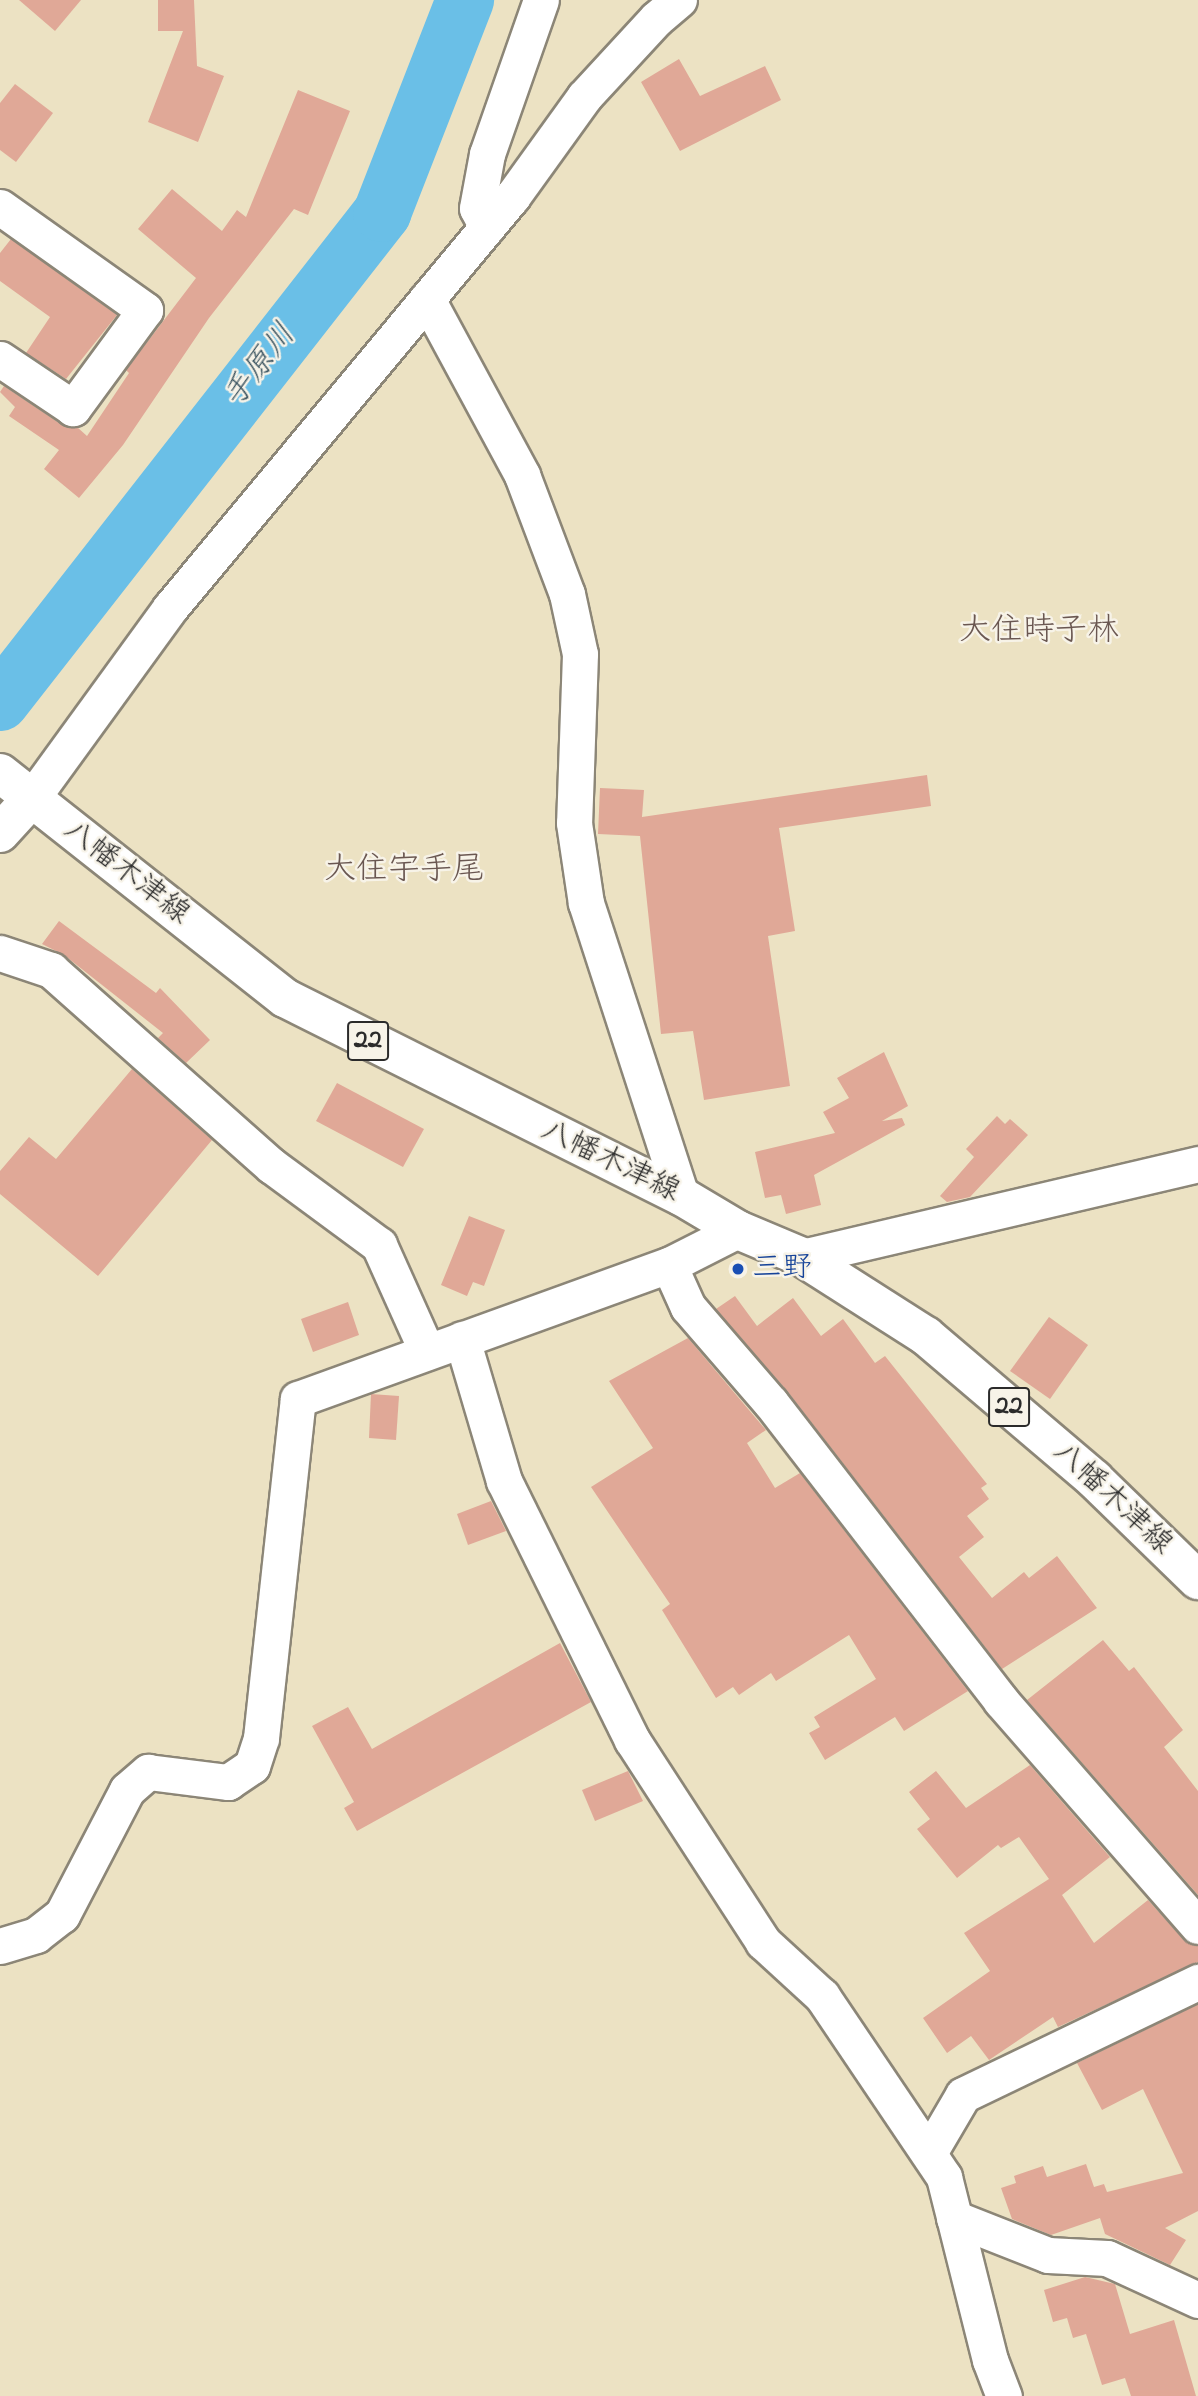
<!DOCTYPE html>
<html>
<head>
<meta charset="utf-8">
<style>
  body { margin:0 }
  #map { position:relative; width:1198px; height:2396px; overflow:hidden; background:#ece2c3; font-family:"Indie Flower","Klee One",sans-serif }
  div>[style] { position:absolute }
  .river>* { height:58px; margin:-29px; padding:0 29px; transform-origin:29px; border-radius:29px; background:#6abfe7 }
  .building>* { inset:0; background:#e0a897 }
  .roads { filter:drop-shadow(2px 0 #8c8677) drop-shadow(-2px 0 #8c8677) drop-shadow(0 2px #8c8677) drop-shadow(0 -2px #8c8677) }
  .minor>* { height:35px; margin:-17.5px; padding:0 17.5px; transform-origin:17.5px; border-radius:17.5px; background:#fff }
  .major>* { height:38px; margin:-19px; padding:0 19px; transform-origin:19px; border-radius:19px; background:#fff }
  .dots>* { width:19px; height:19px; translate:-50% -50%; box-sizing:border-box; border:4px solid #f7f3e8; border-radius:50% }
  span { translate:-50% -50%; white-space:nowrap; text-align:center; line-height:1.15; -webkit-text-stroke:5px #f7f3e8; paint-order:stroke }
  .shield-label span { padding:2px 5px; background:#f7f3e8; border:2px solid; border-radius:5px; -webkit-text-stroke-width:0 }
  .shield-label { font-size:28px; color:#2b2b2b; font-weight:700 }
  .street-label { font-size:30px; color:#2b2b2b }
  .transit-label { font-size:30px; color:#164399 }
  .left { translate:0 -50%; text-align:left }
  .water-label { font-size:32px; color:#3e5763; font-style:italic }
  .neighbourhood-label { font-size:32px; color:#6a5751 }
</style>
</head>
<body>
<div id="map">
  <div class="river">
    <i style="left:0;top:702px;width:621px;rotate:-52deg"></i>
    <i style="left:382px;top:213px;width:229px;rotate:-68.7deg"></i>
  </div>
  <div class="building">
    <i style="clip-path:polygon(19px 0,81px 0,55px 31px)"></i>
    <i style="clip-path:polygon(158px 0,194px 0,197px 66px,224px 76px,198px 142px,148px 122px,183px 31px,158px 31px)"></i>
    <i style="clip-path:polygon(679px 59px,700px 96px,765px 66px,781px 100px,680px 151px,641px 82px)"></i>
    <i style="clip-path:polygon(15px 84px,53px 113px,16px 162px,0 150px,0 103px)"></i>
    <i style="clip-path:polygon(298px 90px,350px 111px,308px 215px,294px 209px,209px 318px,123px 445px,79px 498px,44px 469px,59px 450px,9px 416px,15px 407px,0 392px,4px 386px,62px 425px,77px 427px,87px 436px,129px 373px,126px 370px,196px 278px,138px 229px,172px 189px,222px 231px,237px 210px,246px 217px)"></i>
    <i style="clip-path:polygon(11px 239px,117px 315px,66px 379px,26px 353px,50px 317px,0 281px,0 253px)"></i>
    <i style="clip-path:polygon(927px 775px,931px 806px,779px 828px,795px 931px,768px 936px,790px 1086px,704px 1100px,693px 1031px,661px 1034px,640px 836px,598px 834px,600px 788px,644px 790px,642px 817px)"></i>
    <i style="clip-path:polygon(59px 921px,156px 993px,160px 988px,210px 1040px,186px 1063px,158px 1038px,163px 1033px,64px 955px,42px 944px)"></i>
    <i style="clip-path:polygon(884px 1052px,908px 1106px,882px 1121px,902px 1118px,905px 1125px,814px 1175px,821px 1205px,786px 1214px,781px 1195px,765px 1198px,755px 1152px,835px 1133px,823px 1112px,849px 1098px,837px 1078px)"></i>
    <i style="clip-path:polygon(132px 1069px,212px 1140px,98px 1276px,0 1194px,0 1171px,29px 1137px,56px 1159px)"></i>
    <i style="clip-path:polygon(337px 1083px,424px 1129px,403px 1167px,316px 1121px)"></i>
    <i style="clip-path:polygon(997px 1116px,1005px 1124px,1010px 1119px,1028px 1135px,970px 1197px,947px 1202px,940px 1196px,974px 1157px,966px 1149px)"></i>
    <i style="clip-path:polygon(469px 1216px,505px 1230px,484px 1286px,473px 1282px,467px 1296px,441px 1285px)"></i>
    <i style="clip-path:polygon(735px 1296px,757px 1326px,793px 1298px,821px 1336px,843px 1319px,875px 1363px,885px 1356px,987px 1484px,981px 1488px,989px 1499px,967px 1516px,984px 1537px,959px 1557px,992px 1598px,1024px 1572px,1029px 1578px,1057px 1556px,1097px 1608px,1002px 1669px,787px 1391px,716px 1309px)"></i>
    <i style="clip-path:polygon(348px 1302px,359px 1335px,313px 1352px,301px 1319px)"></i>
    <i style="clip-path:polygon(1049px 1317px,1088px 1345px,1050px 1399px,1010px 1371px)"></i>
    <i style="clip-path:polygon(688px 1338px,766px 1430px,747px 1443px,775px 1488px,800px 1473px,968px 1691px,904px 1731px,895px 1717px,825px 1760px,809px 1733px,820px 1727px,814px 1717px,876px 1679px,849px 1635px,776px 1681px,771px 1673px,739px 1695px,733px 1687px,716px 1698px,662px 1610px,670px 1604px,591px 1487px,653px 1448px,609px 1381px)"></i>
    <i style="clip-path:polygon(371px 1394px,399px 1396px,396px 1440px,369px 1438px)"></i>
    <i style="clip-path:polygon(491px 1501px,506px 1531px,468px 1545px,457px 1514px)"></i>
    <i style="clip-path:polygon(1103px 1640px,1129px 1671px,1134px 1667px,1183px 1730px,1164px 1747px,1198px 1791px,1198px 1895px,1027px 1700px)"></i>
    <i style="clip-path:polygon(560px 1643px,591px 1702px,357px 1831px,344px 1808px,354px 1802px,312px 1726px,348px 1707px,372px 1749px)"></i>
    <i style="clip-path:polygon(1030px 1765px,1110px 1857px,1062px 1895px,1094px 1943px,1148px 1900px,1183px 1939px,1198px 1946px,1198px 1962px,1058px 2027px,1053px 2017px,989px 2060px,971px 2036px,947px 2053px,923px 2018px,990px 1971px,964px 1933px,1049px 1879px,1019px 1837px,1001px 1848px,998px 1845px,957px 1878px,917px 1829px,930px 1819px,909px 1792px,936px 1771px,966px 1808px)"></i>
    <i style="clip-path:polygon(628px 1771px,643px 1801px,595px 1821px,582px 1790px)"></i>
    <i style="clip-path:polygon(1198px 2004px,1198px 2211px,1165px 2228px,1186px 2240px,1170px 2265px,1105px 2234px,1100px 2218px,1051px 2235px,1012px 2219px,1001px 2188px,1016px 2183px,1014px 2176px,1043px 2166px,1047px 2177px,1086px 2164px,1094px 2187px,1104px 2184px,1107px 2192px,1183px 2173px,1143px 2089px,1102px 2110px,1077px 2063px)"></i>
    <i style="clip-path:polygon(1085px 2277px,1115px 2284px,1130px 2334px,1174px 2320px,1196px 2396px,1131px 2396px,1125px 2378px,1102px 2385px,1086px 2334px,1073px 2338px,1067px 2318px,1053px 2322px,1044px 2290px)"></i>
  </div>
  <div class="roads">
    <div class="minor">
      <i style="left:0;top:207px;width:178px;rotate:35.4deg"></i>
      <i style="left:145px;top:310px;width:122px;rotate:126.3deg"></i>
      <i style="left:73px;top:408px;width:88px;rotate:-146.1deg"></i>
      <i style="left:487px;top:227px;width:21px;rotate:-118deg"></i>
      <i style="left:477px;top:208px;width:55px;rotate:-79.5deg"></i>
      <i style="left:487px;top:154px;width:163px;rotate:-70.7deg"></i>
      <i style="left:427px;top:299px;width:200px;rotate:61.6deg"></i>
      <i style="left:522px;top:475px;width:127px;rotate:69.3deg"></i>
      <i style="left:567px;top:594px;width:61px;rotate:77.8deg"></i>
      <i style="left:580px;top:654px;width:169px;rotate:92deg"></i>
      <i style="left:574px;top:823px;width:81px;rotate:81.5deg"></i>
      <i style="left:586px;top:903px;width:308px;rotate:72deg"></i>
      <i style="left:32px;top:798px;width:235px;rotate:-54deg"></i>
      <i style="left:170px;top:608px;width:535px;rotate:-50.24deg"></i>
      <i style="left:512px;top:197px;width:123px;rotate:-54.2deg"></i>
      <i style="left:584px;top:97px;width:106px;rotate:-47.3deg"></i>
      <i style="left:656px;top:19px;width:30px;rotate:-40deg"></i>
      <i style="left:0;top:953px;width:54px;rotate:18.4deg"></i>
      <i style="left:51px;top:970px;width:295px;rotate:41.6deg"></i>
      <i style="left:272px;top:1166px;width:133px;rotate:36.4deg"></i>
      <i style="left:379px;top:1245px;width:117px;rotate:65.8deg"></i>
      <i style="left:802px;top:1257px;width:407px;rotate:-13.2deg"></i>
      <i style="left:669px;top:1265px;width:46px;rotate:65.7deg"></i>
      <i style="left:688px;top:1307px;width:127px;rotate:49.2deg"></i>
      <i style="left:771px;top:1403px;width:376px;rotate:52.3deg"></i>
      <i style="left:1001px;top:1701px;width:299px;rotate:48.8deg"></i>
      <i style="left:462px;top:1339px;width:148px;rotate:73.5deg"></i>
      <i style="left:504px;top:1481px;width:289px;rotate:63.7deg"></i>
      <i style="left:632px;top:1740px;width:241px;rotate:57deg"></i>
      <i style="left:763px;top:1942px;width:80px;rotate:42.5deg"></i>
      <i style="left:822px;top:1996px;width:218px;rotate:56deg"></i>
      <i style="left:944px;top:2177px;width:189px;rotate:75.9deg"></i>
      <i style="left:990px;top:2360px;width:39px;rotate:69deg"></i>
      <i style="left:0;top:1946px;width:38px;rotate:-17deg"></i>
      <i style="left:36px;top:1935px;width:33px;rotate:-38deg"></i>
      <i style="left:62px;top:1915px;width:141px;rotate:-62.5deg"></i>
      <i style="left:127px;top:1790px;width:28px;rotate:-41deg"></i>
      <i style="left:148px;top:1772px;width:81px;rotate:7.1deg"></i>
      <i style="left:228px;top:1782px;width:29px;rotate:-34deg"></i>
      <i style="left:252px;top:1766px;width:29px;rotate:-72deg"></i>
      <i style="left:261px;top:1738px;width:341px;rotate:-83.8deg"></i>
      <i style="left:298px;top:1399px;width:394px;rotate:-19.9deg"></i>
      <i style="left:669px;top:1265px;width:77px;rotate:-26.9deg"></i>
      <i style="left:929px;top:2153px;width:67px;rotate:-59.6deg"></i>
      <i style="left:963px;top:2095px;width:261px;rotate:-25.7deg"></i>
      <i style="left:954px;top:2218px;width:101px;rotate:21.5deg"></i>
      <i style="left:1048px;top:2255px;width:59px;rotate:2.9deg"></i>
      <i style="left:1107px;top:2258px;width:100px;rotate:24.8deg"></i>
    </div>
    <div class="major">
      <i style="left:0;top:773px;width:363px;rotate:38.3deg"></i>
      <i style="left:285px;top:998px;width:443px;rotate:26.6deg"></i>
      <i style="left:681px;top:1196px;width:66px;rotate:30.8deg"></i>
      <i style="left:738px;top:1230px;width:69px;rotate:22.9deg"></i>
      <i style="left:802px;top:1257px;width:147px;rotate:32.5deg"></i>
      <i style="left:926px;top:1336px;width:221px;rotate:40.4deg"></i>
      <i style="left:1094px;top:1479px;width:145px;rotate:44.2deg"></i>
      <i style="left:0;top:833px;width:47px;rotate:-47.6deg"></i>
    </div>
  </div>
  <div class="dots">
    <i style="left:738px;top:1269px;background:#1a4fb4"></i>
  </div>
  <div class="shield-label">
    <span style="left:368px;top:1041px">22</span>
    <span style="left:1009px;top:1407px">22</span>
  </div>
  <div class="street-label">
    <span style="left:126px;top:873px;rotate:38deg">八幡木津線</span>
    <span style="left:610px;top:1162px;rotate:26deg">八幡木津線</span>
    <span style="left:1112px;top:1499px;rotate:43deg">八幡木津線</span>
  </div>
  <div class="transit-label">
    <span class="left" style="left:752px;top:1269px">三野</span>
  </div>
  <div class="water-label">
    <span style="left:261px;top:367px;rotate:-52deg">手原川</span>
  </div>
  <div class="neighbourhood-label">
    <span style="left:1039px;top:632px">大住時子林</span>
    <span style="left:404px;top:871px">大住宇手尾</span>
  </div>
</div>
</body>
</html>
